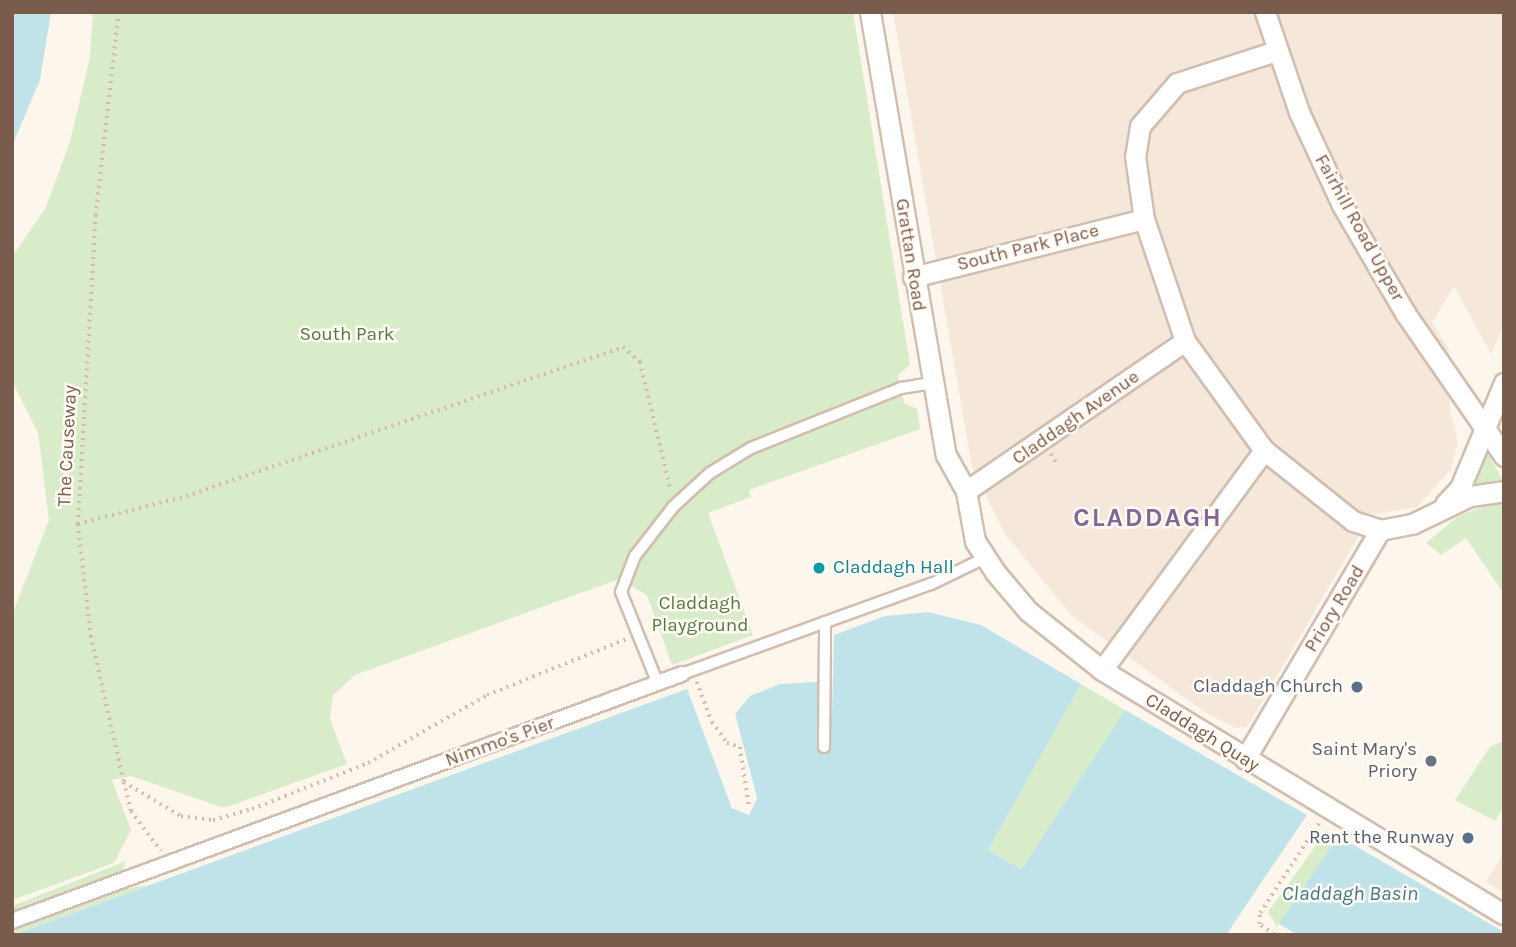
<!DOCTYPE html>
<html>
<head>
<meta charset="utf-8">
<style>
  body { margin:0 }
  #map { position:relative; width:1516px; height:947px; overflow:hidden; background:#fdf6ec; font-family:Karla,sans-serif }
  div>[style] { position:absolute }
  .residential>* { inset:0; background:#f5e8da }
  .green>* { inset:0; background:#d8ecc9 }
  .water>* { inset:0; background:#bfe3e8 }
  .pier>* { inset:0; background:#fdf6ec }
  .path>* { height:3.5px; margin-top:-1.75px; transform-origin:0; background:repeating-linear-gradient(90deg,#d9b8a5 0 2px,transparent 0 7px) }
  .roads { filter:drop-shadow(2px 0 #d1beb0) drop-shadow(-2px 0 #d1beb0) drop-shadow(0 2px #d1beb0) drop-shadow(0 -2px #d1beb0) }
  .service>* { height:10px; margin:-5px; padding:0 5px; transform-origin:5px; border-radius:5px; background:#fff }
  .pedestrian>* { height:14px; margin:-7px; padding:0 7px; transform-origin:7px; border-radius:7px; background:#fff }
  .minor>* { height:19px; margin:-9.5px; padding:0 9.5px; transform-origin:9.5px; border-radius:9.5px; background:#fff }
  .dots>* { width:19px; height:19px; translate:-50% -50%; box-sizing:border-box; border:4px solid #fffaf3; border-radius:50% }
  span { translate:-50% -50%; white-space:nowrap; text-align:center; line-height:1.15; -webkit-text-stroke:5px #fffaf3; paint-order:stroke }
  .street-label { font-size:19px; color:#7a5c4d }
  .park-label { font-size:19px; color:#537a41 }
  .culture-label { font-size:19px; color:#0d838f }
  .left { translate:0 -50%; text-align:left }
  .service-label { font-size:19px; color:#4e5e75 }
  .right { translate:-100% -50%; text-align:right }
  .worship-label { font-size:19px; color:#5b616d }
  .water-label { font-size:21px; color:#437c86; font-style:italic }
  .district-label { font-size:26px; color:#846695; font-weight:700; letter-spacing:2px }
  .frame { position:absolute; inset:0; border:14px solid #7a5c4d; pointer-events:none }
</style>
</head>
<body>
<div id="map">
  <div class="residential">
    <i style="clip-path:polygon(893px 12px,1504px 12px,1504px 325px,1491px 354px,1454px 286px,1432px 323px,1449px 349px,1450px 411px,1458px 441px,1451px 469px,1417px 507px,1371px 515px,1247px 727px,1236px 728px,1206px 713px,1072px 616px,1005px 534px,972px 467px)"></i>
    <i style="clip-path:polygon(1504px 852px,1504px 893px,1486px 882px)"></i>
  </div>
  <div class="green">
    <i style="clip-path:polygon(93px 12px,853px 12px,910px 365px,898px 375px,904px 403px,917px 409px,920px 429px,749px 490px,751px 497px,708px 513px,753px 635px,672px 665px,647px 595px,619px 579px,355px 675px,333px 695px,330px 719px,347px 764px,224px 808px,131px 776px,112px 780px,131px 830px,114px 863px,12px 900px,12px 615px,49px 520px,38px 433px,12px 381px,12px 257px,45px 209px,70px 142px,90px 57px)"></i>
    <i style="clip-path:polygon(1484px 448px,1504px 482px,1471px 485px)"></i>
    <i style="clip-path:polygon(1488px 504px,1504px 504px,1504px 594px,1466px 538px,1441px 555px,1426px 543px,1457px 517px)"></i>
    <i style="clip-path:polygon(1081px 684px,1125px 710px,1023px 869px,988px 850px)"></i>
    <i style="clip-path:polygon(1504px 740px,1504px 808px,1495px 821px,1455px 800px,1490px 747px)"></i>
    <i style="clip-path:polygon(1326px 831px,1338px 836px,1277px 927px,1268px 912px)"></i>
    <i style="clip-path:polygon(126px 861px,121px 876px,12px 915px,12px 906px)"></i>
    <i style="clip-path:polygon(149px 885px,13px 935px,12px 926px,111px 891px)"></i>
  </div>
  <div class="water">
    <i style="clip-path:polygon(12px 12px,51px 12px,40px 80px,12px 146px)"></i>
    <i style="clip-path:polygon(928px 612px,981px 625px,1081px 684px,988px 850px,1022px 869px,1125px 710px,1307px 815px,1226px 935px,13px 935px,687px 689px,732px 808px,749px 815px,757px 798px,735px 714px,750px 696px,780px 684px,817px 682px,817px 715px,832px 715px,834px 635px,885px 616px)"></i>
    <i style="clip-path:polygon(1338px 836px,1504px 932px,1504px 935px,1298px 935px,1279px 924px)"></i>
  </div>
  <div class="pier">
    <i style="clip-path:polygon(690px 688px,730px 794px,743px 813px,753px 798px,734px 710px,757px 798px,749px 815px,732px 808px)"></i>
  </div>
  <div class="path">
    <i style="left:119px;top:12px;width:204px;rotate:96.5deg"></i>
    <i style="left:96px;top:215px;width:310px;rotate:93.3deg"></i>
    <i style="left:78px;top:524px;width:113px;rotate:83.4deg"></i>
    <i style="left:91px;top:636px;width:150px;rotate:77.3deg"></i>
    <i style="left:124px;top:782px;width:30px;rotate:76deg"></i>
    <i style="left:131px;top:811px;width:50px;rotate:53.1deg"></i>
    <i style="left:1051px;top:454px;width:12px;rotate:59deg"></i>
    <i style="left:78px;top:524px;width:112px;rotate:-14.5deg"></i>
    <i style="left:186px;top:496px;width:462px;rotate:-18.8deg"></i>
    <i style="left:623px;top:347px;width:23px;rotate:41deg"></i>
    <i style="left:640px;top:362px;width:133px;rotate:76.5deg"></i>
    <i style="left:697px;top:682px;width:43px;rotate:69.4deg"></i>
    <i style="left:712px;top:722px;width:26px;rotate:54deg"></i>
    <i style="left:727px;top:743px;width:14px;rotate:17deg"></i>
    <i style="left:740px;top:747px;width:59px;rotate:81.2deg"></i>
    <i style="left:124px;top:782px;width:66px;rotate:30.8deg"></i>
    <i style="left:181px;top:816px;width:32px;rotate:7deg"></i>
    <i style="left:213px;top:820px;width:41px;rotate:-15.8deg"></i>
    <i style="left:252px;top:809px;width:125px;rotate:-21.6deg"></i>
    <i style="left:368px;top:763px;width:137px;rotate:-29.7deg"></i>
    <i style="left:487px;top:695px;width:151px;rotate:-21.8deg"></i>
    <i style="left:1274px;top:935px;width:19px;rotate:-144deg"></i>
    <i style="left:1259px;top:924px;width:11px;rotate:-85deg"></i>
    <i style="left:1260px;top:913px;width:108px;rotate:-56.8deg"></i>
  </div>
  <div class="roads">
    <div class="service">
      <i style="left:682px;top:674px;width:265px;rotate:-19.9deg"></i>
      <i style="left:931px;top:584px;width:60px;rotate:-25.7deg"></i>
      <i style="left:658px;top:684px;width:99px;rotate:-111.9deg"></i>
      <i style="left:621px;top:592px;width:39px;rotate:-69deg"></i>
      <i style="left:635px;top:556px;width:62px;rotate:-52.2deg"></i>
      <i style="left:673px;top:507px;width:50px;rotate:-42.6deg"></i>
      <i style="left:710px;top:473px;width:48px;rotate:-31.4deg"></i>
      <i style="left:751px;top:448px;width:162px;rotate:-21.8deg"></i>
      <i style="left:901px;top:388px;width:30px;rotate:-9deg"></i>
      <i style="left:824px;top:747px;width:125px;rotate:-89.5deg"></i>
    </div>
    <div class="pedestrian">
      <i style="left:12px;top:921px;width:714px;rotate:-20.24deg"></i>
    </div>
    <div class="minor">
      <i style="left:870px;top:12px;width:449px;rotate:80.3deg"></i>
      <i style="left:946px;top:455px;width:41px;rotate:60.9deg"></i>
      <i style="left:966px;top:491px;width:51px;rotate:79.8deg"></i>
      <i style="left:975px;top:541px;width:37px;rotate:57deg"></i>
      <i style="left:995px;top:572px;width:51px;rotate:49.8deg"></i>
      <i style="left:1028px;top:611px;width:95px;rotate:38.6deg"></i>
      <i style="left:1102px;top:670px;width:470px;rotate:31.3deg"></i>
      <i style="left:1265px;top:12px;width:106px;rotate:71.2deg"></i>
      <i style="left:1299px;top:112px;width:102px;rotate:65.2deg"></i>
      <i style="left:1342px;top:205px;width:125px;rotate:59.7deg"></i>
      <i style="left:1405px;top:313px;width:174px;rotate:55.3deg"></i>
      <i style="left:1276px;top:51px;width:104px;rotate:162.1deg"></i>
      <i style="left:1177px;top:83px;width:57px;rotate:130.7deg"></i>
      <i style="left:1140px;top:126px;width:30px;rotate:99deg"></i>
      <i style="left:1135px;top:156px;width:64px;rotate:81.9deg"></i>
      <i style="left:1144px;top:219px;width:129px;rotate:71.4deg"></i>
      <i style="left:1185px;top:341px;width:135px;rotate:54.1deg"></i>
      <i style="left:1264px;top:450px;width:114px;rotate:38.6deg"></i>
      <i style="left:1353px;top:521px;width:28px;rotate:18deg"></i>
      <i style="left:1380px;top:530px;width:33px;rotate:-11deg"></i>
      <i style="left:1412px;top:524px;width:64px;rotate:-25.8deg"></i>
      <i style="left:1470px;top:496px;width:34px;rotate:-8deg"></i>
      <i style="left:913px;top:277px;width:238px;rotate:-14.1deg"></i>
      <i style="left:966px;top:491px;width:265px;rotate:-34.4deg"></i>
      <i style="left:1445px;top:504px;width:22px;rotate:-47deg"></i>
      <i style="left:1460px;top:488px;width:114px;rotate:-67.3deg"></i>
      <i style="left:1102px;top:670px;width:273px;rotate:-53.6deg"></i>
      <i style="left:1245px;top:759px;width:266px;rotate:-59.5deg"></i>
    </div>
  </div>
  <div class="dots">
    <i style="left:819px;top:568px;background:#0f9aa8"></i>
    <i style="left:1357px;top:687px;background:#5c6f8a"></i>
    <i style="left:1431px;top:761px;background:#6b7280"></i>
    <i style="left:1468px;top:838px;background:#5c6f8a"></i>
  </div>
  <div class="street-label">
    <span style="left:1359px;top:228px;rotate:61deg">Fairhill Road Upper</span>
    <span style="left:1028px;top:248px;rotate:-14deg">South Park Place</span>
    <span style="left:910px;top:255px;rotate:81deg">Grattan Road</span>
    <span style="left:1076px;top:418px;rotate:-35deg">Claddagh Avenue</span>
    <span style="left:68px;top:446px;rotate:-87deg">The Causeway</span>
    <span style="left:1335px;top:609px;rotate:-59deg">Priory Road</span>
    <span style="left:1202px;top:733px;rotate:32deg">Claddagh Quay</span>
    <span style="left:500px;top:742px;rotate:-20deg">Nimmo's Pier</span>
  </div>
  <div class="park-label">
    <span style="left:347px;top:335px">South Park</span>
    <span style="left:700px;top:615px">Claddagh<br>Playground</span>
  </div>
  <div class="culture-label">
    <span class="left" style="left:833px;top:568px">Claddagh Hall</span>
  </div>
  <div class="service-label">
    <span class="right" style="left:1343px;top:687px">Claddagh Church</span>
    <span class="right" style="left:1454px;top:838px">Rent the Runway</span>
  </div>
  <div class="worship-label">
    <span class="right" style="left:1417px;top:761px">Saint Mary's<br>Priory</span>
  </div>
  <div class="water-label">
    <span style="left:1350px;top:893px">Claddagh Basin</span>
  </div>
  <div class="district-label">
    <span style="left:1148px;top:518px">CLADDAGH</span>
  </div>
  <div class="frame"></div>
</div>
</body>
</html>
